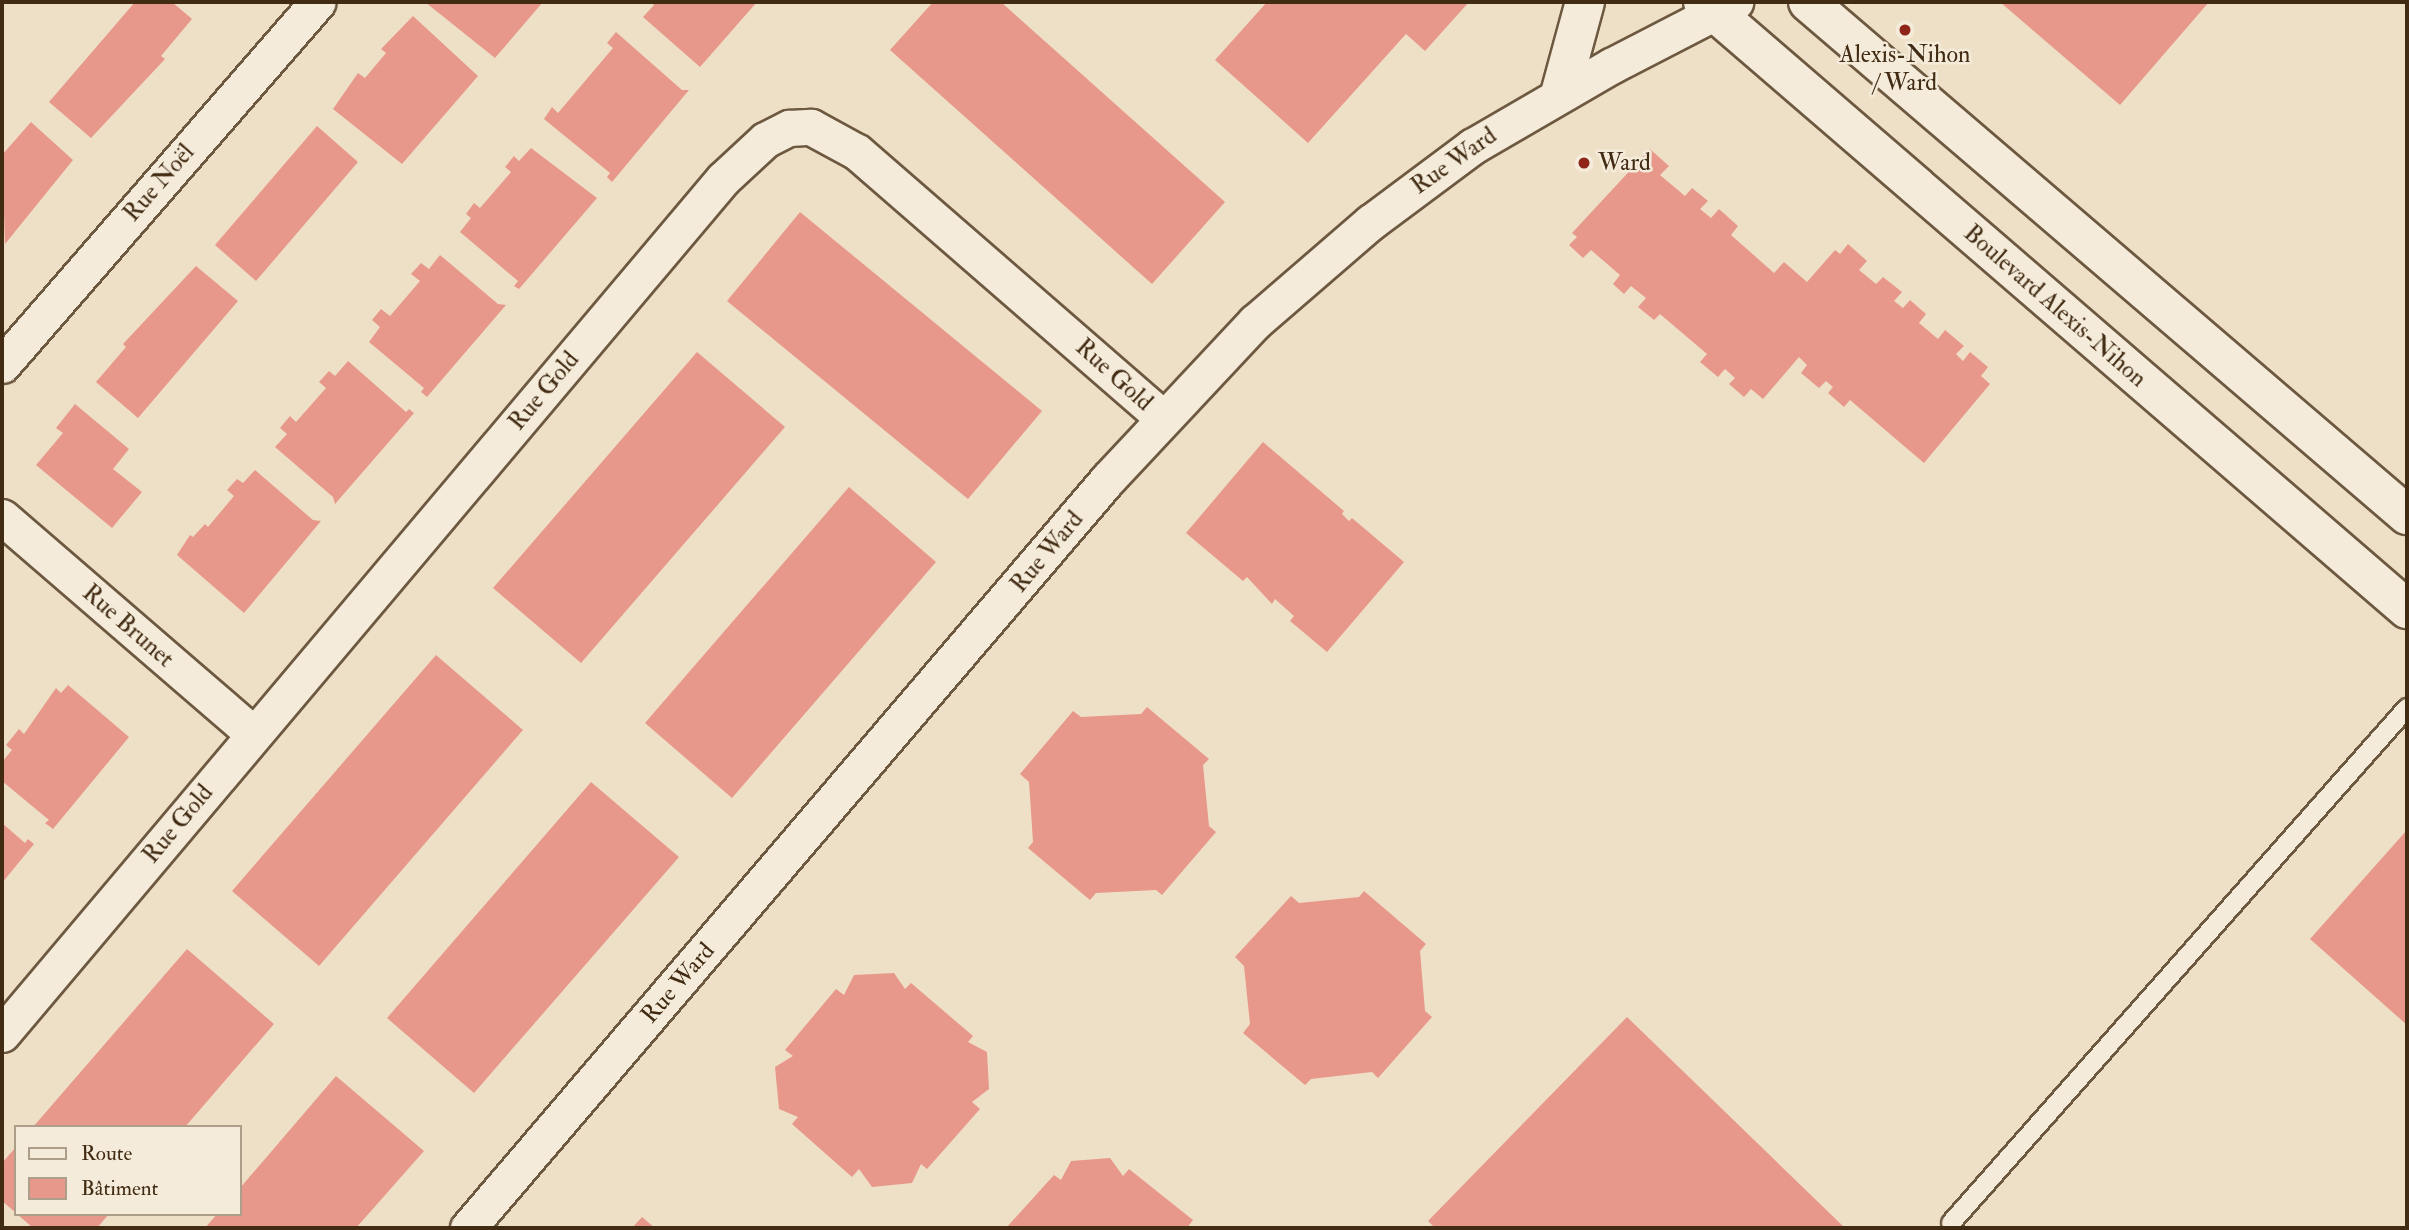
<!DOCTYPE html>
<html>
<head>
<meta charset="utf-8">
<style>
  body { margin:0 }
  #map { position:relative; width:2409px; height:1230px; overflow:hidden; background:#eee0c6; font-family:"IM FELL Double Pica",serif }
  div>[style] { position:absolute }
  .building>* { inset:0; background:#e7988b }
  .roads { filter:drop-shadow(2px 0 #6d5840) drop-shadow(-2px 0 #6d5840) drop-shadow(0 2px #6d5840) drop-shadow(0 -2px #6d5840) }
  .service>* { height:18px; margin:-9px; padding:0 9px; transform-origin:9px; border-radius:9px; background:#f4ebda }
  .minor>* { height:35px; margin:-17.5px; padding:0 17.5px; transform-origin:17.5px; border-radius:17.5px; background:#f4ebda }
  .tertiary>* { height:38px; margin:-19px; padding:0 19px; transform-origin:19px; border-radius:19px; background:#f4ebda }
  .dots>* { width:19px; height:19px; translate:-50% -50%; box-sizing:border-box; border:4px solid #f4ebda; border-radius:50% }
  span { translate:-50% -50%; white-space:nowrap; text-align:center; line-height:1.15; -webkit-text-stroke:5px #f4ebda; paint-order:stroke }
  .poi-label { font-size:24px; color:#422b13 }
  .left { translate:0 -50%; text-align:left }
  .street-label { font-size:24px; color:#422b13 }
  .frame { position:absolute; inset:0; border:4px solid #422b13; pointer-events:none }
  .legend { position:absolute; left:14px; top:1125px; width:228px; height:91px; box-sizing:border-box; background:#f4ebda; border:2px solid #ad9e8a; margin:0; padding:9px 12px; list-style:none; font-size:21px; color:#422b13 }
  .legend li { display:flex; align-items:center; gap:14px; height:35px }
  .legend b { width:35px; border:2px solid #ad9e8a }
</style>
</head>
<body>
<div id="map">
  <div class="building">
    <i style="clip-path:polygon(135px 2px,172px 2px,192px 19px,161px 56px,165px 59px,91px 138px,49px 102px)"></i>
    <i style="clip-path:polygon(425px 2px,543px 2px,495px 58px)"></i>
    <i style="clip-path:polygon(650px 2px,757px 2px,700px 67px,643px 17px,654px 5px)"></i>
    <i style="clip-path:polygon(933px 2px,1001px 2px,1225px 202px,1152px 284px,890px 50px)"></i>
    <i style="clip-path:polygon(1267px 2px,1469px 2px,1425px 51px,1406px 34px,1308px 143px,1215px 60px)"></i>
    <i style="clip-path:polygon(2000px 2px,2209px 2px,2120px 105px)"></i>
    <i style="clip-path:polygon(413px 16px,478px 76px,402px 164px,333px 109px,358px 73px,365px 78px,386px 53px,381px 49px)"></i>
    <i style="clip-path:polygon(616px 32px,682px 90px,689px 90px,612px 182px,607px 177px,610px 173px,544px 119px,552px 107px,558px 113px,613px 48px,607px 43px)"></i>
    <i style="clip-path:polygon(31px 122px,73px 160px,5px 244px,2px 155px)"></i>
    <i style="clip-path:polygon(317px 126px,358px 162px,256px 281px,215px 245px)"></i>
    <i style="clip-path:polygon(531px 148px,597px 198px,519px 289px,514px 286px,518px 281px,460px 232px,471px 218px,466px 214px,474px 203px,480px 208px,511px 172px,505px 167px,514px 156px,519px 161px)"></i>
    <i style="clip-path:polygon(1650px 149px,1669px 166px,1660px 175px,1685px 196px,1692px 188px,1708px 201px,1700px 209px,1711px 218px,1719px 209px,1738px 226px,1731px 235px,1774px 273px,1784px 262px,1807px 282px,1835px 250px,1840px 254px,1848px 244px,1867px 261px,1859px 270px,1876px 284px,1883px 277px,1902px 292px,1894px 301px,1903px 308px,1910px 300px,1926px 314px,1919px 323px,1938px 339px,1945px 330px,1964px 346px,1956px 354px,1963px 361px,1970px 352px,1988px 367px,1981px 376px,1990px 384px,1924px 463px,1850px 400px,1844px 407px,1828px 393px,1833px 387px,1826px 381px,1819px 388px,1801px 373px,1807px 365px,1799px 357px,1763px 399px,1751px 389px,1744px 397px,1729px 384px,1735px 378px,1725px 369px,1718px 377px,1700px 362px,1707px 354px,1660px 314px,1654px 320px,1638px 307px,1646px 298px,1631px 286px,1624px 294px,1613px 284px,1620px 275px,1591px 250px,1583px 258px,1569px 245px,1577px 237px,1572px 233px)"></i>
    <i style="clip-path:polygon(800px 212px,1042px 411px,968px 499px,727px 301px)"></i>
    <i style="clip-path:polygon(440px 255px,498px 304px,506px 305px,427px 397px,421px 392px,424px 388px,369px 342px,380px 327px,372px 320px,381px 309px,390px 316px,420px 281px,411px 274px,421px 263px,429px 269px)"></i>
    <i style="clip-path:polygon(196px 266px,238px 301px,138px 418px,96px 382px,126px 347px,123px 344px)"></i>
    <i style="clip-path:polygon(697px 352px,785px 427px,581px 663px,493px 588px)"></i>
    <i style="clip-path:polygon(348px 361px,406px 412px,409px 409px,414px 413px,335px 504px,333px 497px,275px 447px,287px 434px,280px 428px,290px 416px,296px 422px,326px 388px,319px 382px,329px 371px,335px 376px)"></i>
    <i style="clip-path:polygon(75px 404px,129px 449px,113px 469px,142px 492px,112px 528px,36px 465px,63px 433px,56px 428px)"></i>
    <i style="clip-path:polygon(1263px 442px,1344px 511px,1342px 514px,1349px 521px,1352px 518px,1404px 562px,1327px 652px,1290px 621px,1294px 616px,1275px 599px,1272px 604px,1247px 577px,1243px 581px,1186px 533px)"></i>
    <i style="clip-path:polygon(255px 470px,313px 520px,321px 521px,244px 613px,177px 555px,190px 535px,193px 537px,205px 524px,208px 527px,234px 496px,227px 490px,237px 479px,243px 483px)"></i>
    <i style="clip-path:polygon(849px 487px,936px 562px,732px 798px,645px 723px)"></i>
    <i style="clip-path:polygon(436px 655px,523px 730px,319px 966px,232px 891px)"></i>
    <i style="clip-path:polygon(68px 685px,129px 737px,53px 829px,45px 823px,49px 820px,2px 781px,2px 762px,12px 750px,6px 745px,19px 729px,24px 734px,56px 688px,61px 693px)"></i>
    <i style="clip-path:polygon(1147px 707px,1209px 759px,1203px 765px,1209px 826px,1216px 832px,1162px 895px,1156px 890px,1096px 893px,1090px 900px,1028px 848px,1033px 842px,1029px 782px,1020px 774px,1073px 711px,1081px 717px,1141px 714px)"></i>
    <i style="clip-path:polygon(591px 782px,679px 857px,474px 1093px,387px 1018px)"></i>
    <i style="clip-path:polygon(2px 823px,25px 843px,28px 839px,34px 844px,2px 883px)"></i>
    <i style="clip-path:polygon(2407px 830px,2407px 1025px,2310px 939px)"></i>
    <i style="clip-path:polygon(1364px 891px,1426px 944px,1420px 951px,1425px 1011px,1432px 1017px,1378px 1078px,1372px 1072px,1311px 1079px,1305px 1085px,1243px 1033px,1250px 1024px,1244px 966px,1235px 957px,1291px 896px,1299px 903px,1359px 897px)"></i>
    <i style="clip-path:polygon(187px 949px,274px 1024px,185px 1127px,33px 1127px)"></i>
    <i style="clip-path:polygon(894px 973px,905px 989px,911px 983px,973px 1036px,968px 1042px,987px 1052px,989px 1089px,972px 1102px,980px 1109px,927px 1169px,921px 1164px,912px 1183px,872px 1187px,859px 1169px,852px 1177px,792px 1124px,798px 1117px,779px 1109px,775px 1067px,793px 1056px,785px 1050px,836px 989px,844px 995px,854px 975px)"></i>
    <i style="clip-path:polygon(1627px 1017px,1845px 1228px,1435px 1228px,1428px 1221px)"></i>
    <i style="clip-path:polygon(336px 1076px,424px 1151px,356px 1228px,205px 1228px,217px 1214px,240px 1214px,240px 1188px)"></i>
    <i style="clip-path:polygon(16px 1147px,16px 1213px,2px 1201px,2px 1163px)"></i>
    <i style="clip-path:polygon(1110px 1158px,1123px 1176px,1129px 1169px,1193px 1220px,1187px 1228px,1006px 1228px,1054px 1175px,1061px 1180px,1071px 1161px)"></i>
    <i style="clip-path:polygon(17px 1214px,109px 1214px,97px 1228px,33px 1228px)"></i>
    <i style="clip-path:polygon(642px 1217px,655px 1228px,632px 1228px)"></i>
  </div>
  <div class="roads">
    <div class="service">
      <i style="left:1951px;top:1223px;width:688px;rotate:-48.48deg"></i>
    </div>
    <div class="minor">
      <i style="left:2px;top:365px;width:481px;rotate:-49deg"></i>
      <i style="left:2px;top:517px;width:332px;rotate:40.8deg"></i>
      <i style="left:2px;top:1034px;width:1118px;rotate:-49.86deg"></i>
      <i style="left:723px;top:179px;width:57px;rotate:-42.9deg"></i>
      <i style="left:765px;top:140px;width:27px;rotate:-27deg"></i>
      <i style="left:789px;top:128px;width:22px;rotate:-3deg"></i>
      <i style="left:811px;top:127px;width:52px;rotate:28.5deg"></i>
      <i style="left:857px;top:152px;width:404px;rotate:41deg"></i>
      <i style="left:468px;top:1228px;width:985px;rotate:-49.49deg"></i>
      <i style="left:1108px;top:479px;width:215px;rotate:-46.9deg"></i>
      <i style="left:1255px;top:322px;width:153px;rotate:-40.8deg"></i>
      <i style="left:1371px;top:222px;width:127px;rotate:-36.7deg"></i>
      <i style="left:1473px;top:146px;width:160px;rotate:-30.1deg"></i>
      <i style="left:1611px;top:66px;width:140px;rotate:-27.3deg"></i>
    </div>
    <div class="tertiary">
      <i style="left:1703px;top:2px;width:930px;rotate:40.77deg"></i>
      <i style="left:1808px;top:2px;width:789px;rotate:40.58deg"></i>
      <i style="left:1560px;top:94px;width:95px;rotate:-74.8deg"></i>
    </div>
  </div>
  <div class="dots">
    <i style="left:1905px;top:30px;background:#8f2418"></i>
    <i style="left:1584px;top:163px;background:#8f2418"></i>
  </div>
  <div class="poi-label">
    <span style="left:1905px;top:69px">Alexis-Nihon<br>/ Ward</span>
    <span class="left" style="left:1598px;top:163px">Ward</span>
  </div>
  <div class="street-label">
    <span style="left:1454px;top:161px;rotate:-35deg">Rue Ward</span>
    <span style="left:159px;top:183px;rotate:-49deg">Rue Noël</span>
    <span style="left:2055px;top:306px;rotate:41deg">Boulevard Alexis-Nihon</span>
    <span style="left:1114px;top:375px;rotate:42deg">Rue Gold</span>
    <span style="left:544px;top:391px;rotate:-50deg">Rue Gold</span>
    <span style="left:1047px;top:552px;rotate:-50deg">Rue Ward</span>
    <span style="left:128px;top:626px;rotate:41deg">Rue Brunet</span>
    <span style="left:178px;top:824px;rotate:-50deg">Rue Gold</span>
    <span style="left:678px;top:983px;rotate:-49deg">Rue Ward</span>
  </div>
  <div class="frame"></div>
  <ul class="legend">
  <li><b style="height:9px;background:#f4ebda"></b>Route</li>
  <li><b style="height:19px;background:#e7988b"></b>Bâtiment</li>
  </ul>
</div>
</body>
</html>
